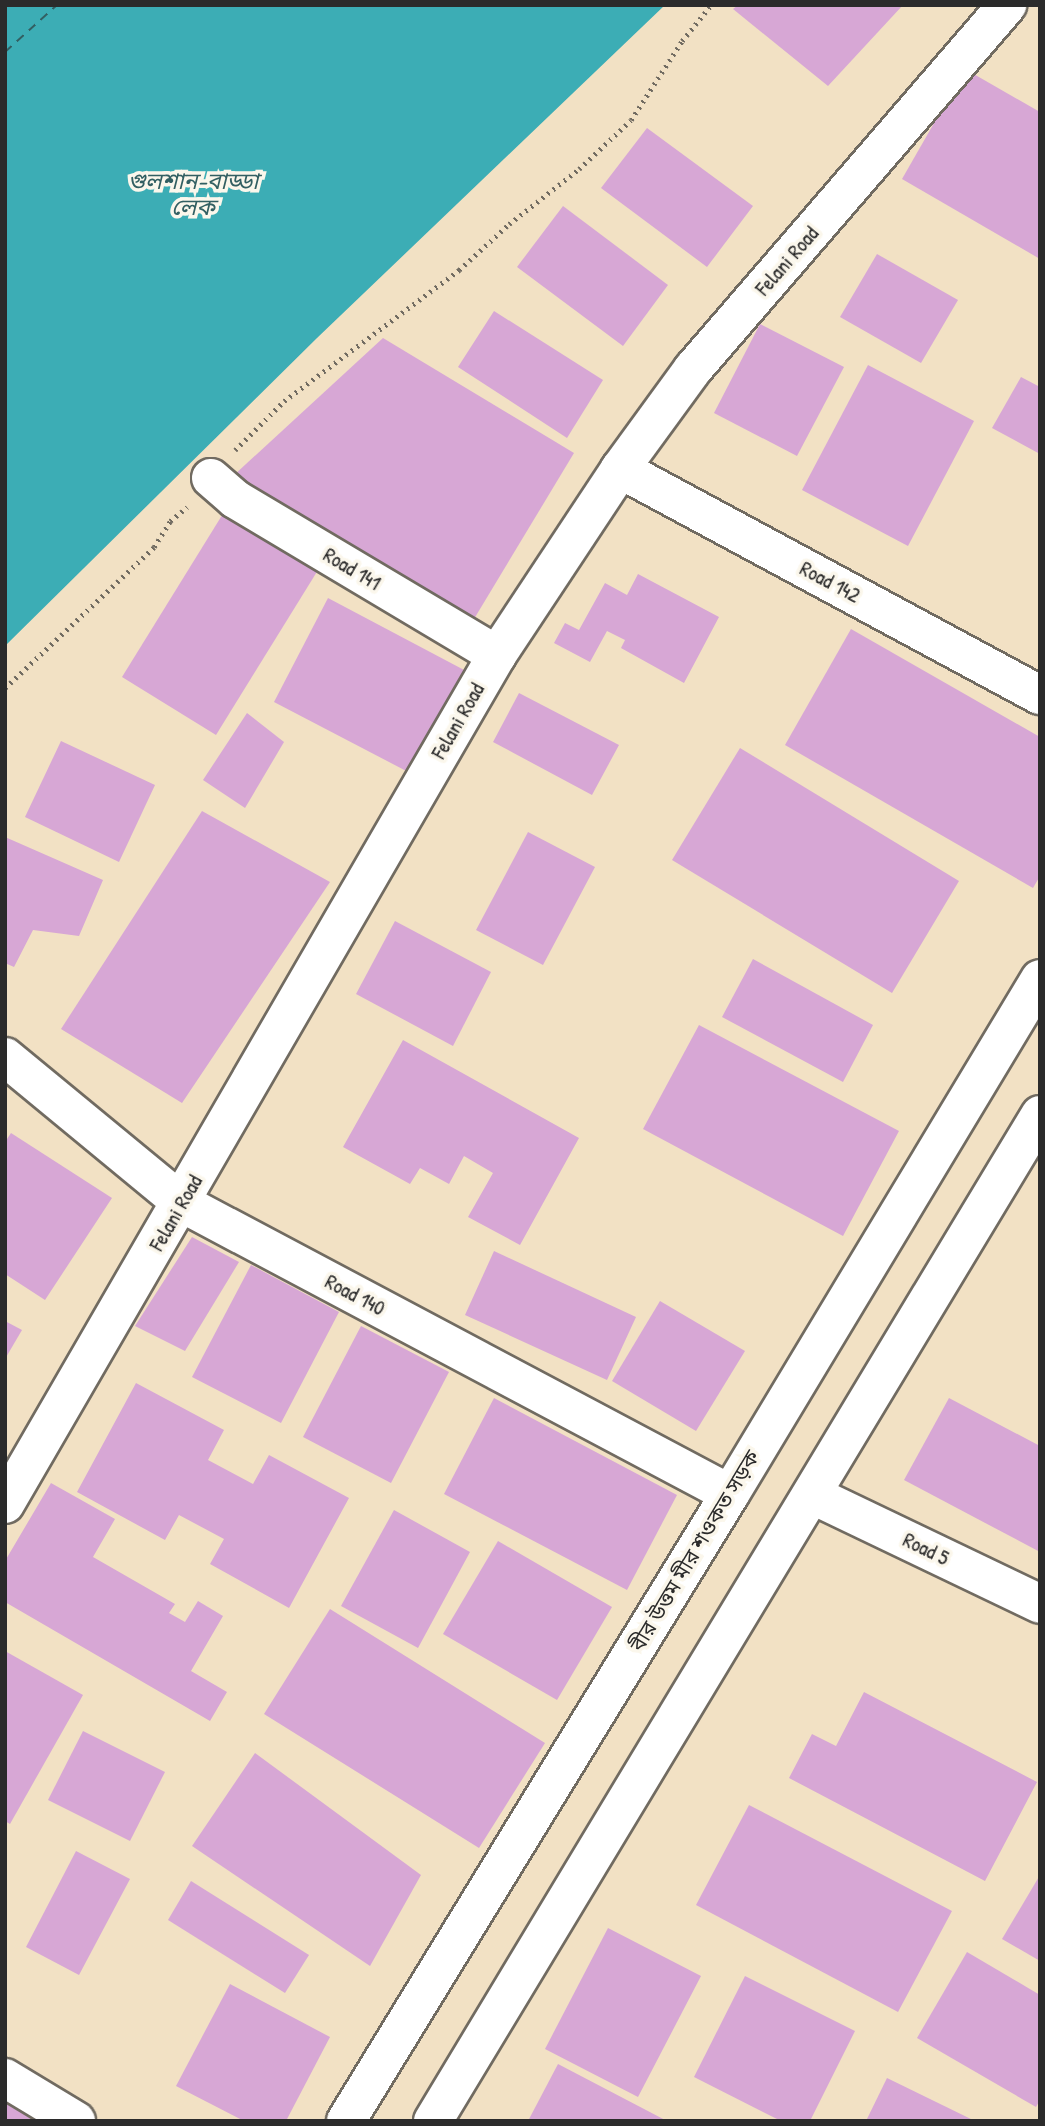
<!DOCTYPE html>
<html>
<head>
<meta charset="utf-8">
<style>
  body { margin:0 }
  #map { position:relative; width:1045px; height:2126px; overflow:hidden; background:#f2e1c4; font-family:"Patrick Hand","Noto Sans Bengali",sans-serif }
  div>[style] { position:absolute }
  .water>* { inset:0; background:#3cadb5 }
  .ferry>* { height:2px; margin-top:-1px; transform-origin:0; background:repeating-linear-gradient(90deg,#325f62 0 9px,transparent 0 16px) }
  .building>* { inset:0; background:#d7a7d5 }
  .path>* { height:4.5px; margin-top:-2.25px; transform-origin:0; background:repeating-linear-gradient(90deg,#716b61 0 2px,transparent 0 7px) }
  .roads { filter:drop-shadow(2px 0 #716b61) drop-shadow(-2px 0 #716b61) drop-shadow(0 2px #716b61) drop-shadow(0 -2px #716b61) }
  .minor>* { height:38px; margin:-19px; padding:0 19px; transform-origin:19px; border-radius:19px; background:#fff }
  .secondary>* { height:38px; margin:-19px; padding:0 19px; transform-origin:19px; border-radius:19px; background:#fff }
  span { translate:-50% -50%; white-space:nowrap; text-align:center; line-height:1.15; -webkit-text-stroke:7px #fbf7ec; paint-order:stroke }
  .street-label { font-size:21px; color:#2b2b2b }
  .water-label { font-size:23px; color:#325f62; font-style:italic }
  .frame { position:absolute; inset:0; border:7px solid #2b2b2b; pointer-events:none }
</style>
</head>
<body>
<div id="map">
  <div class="water">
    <i style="clip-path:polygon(5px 5px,665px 5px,317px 338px,5px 646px)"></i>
  </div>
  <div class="ferry">
    <i style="left:5px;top:52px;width:70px;rotate:-42.1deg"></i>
  </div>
  <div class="building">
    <i style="clip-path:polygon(738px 5px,903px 5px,828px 86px,733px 9px)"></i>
    <i style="clip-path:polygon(965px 69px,1040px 112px,1040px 259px,902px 179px)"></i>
    <i style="clip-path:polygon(647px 128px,753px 206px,707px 267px,601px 188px)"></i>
    <i style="clip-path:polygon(563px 206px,668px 285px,623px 346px,517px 267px)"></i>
    <i style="clip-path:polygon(877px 254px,958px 300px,921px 363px,840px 317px)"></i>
    <i style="clip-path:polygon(494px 311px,603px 380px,567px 438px,458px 367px)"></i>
    <i style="clip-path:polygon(760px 324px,844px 367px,797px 456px,714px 413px)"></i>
    <i style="clip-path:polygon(383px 338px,574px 453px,474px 619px,233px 476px)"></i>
    <i style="clip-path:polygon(868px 365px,974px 421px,908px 546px,802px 490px)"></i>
    <i style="clip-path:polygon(1021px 377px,1040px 387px,1040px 454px,992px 428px)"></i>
    <i style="clip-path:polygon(229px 504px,323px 562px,216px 735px,122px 677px)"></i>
    <i style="clip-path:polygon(638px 574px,719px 617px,684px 683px,621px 648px,625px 640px,607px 631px,590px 662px,554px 643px,565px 623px,579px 630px,605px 583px,627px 595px)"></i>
    <i style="clip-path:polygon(328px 598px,466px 671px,412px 774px,274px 702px)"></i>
    <i style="clip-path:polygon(851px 629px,1040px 737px,1040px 876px,1033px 888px,785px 745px)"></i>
    <i style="clip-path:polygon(519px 693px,619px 745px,592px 795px,493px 742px)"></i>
    <i style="clip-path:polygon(247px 713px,284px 742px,245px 808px,203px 780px)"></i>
    <i style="clip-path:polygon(61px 741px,155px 785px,119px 862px,25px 817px)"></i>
    <i style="clip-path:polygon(740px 748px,959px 881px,892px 993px,672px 860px)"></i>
    <i style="clip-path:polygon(202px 811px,330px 882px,182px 1103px,61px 1029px)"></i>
    <i style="clip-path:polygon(528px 832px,595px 867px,543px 965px,476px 930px)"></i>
    <i style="clip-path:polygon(5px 837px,103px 880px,79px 936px,33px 930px,14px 967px,5px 963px)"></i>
    <i style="clip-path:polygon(395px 921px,491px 972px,453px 1046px,356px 994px)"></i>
    <i style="clip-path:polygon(753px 959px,873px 1025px,843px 1082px,722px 1017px)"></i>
    <i style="clip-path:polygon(699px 1025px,899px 1131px,843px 1236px,643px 1129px)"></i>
    <i style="clip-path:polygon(403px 1040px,579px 1138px,520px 1245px,468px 1217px,493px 1173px,464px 1156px,449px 1184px,420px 1168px,410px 1184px,343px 1147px)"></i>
    <i style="clip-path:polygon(11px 1133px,112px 1198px,45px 1300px,5px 1274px,5px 1142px)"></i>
    <i style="clip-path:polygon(192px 1237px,239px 1262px,185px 1351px,135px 1326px)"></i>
    <i style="clip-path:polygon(494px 1251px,636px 1317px,607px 1380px,465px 1315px)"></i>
    <i style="clip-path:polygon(251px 1265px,339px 1312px,281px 1423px,192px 1377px)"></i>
    <i style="clip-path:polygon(660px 1301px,745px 1351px,696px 1431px,612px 1381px)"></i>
    <i style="clip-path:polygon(5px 1321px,22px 1330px,5px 1359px)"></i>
    <i style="clip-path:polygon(361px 1326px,449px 1372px,391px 1483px,303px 1437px)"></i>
    <i style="clip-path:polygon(136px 1383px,224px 1430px,208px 1460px,253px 1484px,269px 1455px,349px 1498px,289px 1608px,210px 1564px,224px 1539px,179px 1515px,165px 1540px,77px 1492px)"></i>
    <i style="clip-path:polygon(494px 1398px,677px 1495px,627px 1590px,444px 1494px)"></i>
    <i style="clip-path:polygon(949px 1398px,1040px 1446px,1040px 1552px,904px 1480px)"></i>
    <i style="clip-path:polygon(51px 1483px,115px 1519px,93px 1557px,175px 1604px,169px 1613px,185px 1622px,198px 1601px,223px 1616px,191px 1671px,227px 1692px,210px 1721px,5px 1602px,5px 1561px)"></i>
    <i style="clip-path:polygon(394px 1510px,470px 1552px,418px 1648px,341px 1606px)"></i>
    <i style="clip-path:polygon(498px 1541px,612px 1607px,557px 1700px,443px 1634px)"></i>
    <i style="clip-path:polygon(330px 1609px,545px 1743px,479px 1848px,264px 1714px)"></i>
    <i style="clip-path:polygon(5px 1651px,83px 1695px,10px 1824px,5px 1821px)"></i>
    <i style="clip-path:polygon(864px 1692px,1037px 1782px,985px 1881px,789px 1778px,812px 1734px,836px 1746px)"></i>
    <i style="clip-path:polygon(83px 1731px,165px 1772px,130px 1841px,48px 1800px)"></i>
    <i style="clip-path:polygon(255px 1753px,421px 1875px,370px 1966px,192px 1846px)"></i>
    <i style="clip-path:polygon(749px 1805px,952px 1911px,898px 2012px,696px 1905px)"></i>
    <i style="clip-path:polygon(76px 1851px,130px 1879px,79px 1975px,26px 1947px)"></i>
    <i style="clip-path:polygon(1040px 1875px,1040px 1961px,1002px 1939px)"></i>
    <i style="clip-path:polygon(191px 1881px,309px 1955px,285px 1993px,168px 1920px)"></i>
    <i style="clip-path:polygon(608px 1928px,701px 1976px,638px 2097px,545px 2049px)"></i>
    <i style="clip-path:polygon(967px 1952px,1040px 1995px,1040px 2100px,1036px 2107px,917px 2038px)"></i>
    <i style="clip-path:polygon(745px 1976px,855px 2031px,810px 2121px,781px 2121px,694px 2077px)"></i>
    <i style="clip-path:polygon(230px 1984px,330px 2037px,286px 2121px,244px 2121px,176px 2086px)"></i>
    <i style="clip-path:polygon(558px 2064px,667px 2121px,528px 2121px)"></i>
    <i style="clip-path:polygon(887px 2078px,975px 2121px,866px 2121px)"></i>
    <i style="clip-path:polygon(5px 2100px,42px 2121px,5px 2121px)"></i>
  </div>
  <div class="path">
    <i style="left:235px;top:450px;width:69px;rotate:-45deg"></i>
    <i style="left:284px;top:401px;width:219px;rotate:-36.8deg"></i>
    <i style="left:459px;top:270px;width:68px;rotate:-42.6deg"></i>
    <i style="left:509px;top:224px;width:89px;rotate:-38.2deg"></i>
    <i style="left:579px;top:169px;width:71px;rotate:-43.3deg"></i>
    <i style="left:631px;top:120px;width:94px;rotate:-57.2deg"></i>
    <i style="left:682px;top:41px;width:46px;rotate:-51.1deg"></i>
    <i style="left:5px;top:688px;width:205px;rotate:-43.4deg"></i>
    <i style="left:154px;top:547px;width:31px;rotate:-58deg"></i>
    <i style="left:170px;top:521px;width:22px;rotate:-39deg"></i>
  </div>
  <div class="roads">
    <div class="minor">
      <i style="left:620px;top:469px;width:477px;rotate:28.3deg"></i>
      <i style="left:211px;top:478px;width:32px;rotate:41deg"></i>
      <i style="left:235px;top:499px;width:305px;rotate:30.8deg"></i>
      <i style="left:5px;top:1057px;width:229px;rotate:39.5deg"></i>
      <i style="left:182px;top:1203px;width:620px;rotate:27.97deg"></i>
      <i style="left:813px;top:1495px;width:252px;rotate:25.6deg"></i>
      <i style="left:5px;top:1504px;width:981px;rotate:-59.91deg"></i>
      <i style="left:497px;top:655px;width:223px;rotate:-56.5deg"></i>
      <i style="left:620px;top:469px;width:124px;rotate:-53.9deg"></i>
      <i style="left:693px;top:369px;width:481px;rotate:-49.2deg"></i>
      <i style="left:5px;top:2078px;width:83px;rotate:31.2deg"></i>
    </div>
    <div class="secondary">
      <i style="left:346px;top:2121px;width:735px;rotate:-58.52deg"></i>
      <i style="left:730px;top:1494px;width:601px;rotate:-58.95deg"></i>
      <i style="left:433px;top:2121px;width:1175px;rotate:-58.89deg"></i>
    </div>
  </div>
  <div class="street-label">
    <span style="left:787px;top:261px;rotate:-49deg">Felani Road</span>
    <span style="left:352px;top:569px;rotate:31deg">Road 141</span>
    <span style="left:830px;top:582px;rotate:28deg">Road 142</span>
    <span style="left:458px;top:721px;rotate:-60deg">Felani Road</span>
    <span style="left:176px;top:1213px;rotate:-60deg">Felani Road</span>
    <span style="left:355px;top:1295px;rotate:28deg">Road 140</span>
    <span style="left:926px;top:1549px;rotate:26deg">Road 5</span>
    <span style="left:695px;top:1551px;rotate:-59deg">বীর উত্তম মীর শওকত সড়ক</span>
  </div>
  <div class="water-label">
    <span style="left:193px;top:194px">গুলশান-বাড্ডা<br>লেক</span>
  </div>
  <div class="frame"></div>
</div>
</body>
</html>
